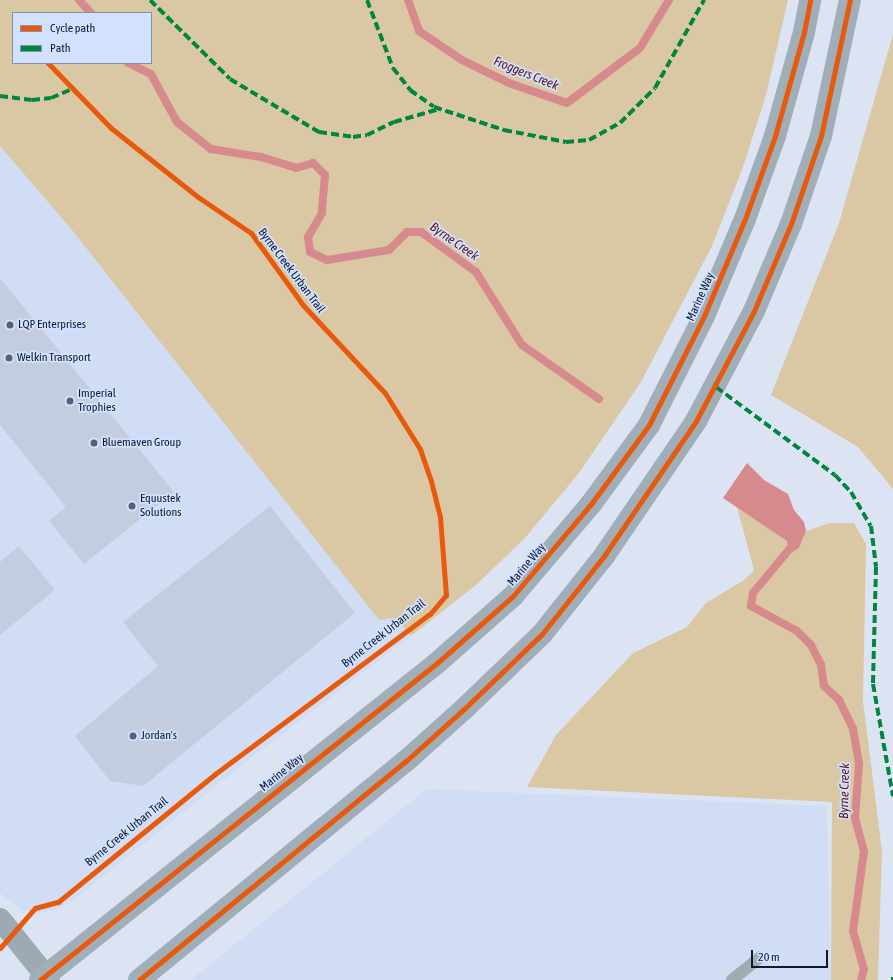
<!DOCTYPE html>
<html>
<head>
<meta charset="utf-8">
<style>
  body { margin:0 }
  #map { position:relative; width:893px; height:980px; overflow:hidden; background:#dce4f4; font-family:"Asap Condensed",sans-serif }
  div>[style] { position:absolute }
  .built>* { inset:0; background:#d0ddf5 }
  .green>* { inset:0; background:#dac8a4 }
  .water>* { inset:0; background:#d78a8d }
  .stream>* { height:8px; margin:-4px; padding:0 4px; transform-origin:4px; border-radius:4px; background:#d78a8d }
  .building>* { inset:0; background:#c4cde0 }
  .lane>* { height:12px; margin:-6px; padding:0 6px; transform-origin:6px; border-radius:6px; background:#9fadb2 }
  .secondary>* { height:22px; margin:-11px; padding:0 11px; transform-origin:11px; border-radius:11px; background:#9cabb3 }
  .primary>* { height:22px; margin:-11px; padding:0 11px; transform-origin:11px; border-radius:11px; background:#a0aeb8 }
  .quiet>* { height:4px; margin-top:-2px; transform-origin:0; background:repeating-linear-gradient(90deg,#00873e 0 8px,transparent 0 12px) }
  .cycleway>* { height:5px; margin:-2.5px; padding:0 2.5px; transform-origin:2.5px; border-radius:2.5px; background:#e8590c }
  .dots>* { width:11px; height:11px; translate:-50% -50%; box-sizing:border-box; border:2px solid #d1e1fe; border-radius:50% }
  span { translate:-50% -50%; white-space:nowrap; text-align:center; line-height:1.15; -webkit-text-stroke:3.5px #d1e1fe; paint-order:stroke }
  .street-label { font-size:12px; color:#0e1a34 }
  .poi-label { font-size:12px; color:#0e1a34 }
  .left { translate:0 -50%; text-align:left }
  .water-label { font-size:13px; color:#60171a; font-style:italic }
  .legend { position:absolute; left:12px; top:12px; width:140px; height:52px; box-sizing:border-box; background:#d1e1fe; border:1px solid #8391ad; margin:0; padding:5px 7px; list-style:none; font-size:12px; color:#0e1a34 }
  .legend li { display:flex; align-items:center; gap:8px; height:20px }
  .legend b { width:20px; border:1px solid #8391ad }
  .scale { position:absolute; left:751px; top:950px; width:77px; height:18px; box-sizing:border-box; border:2px solid #0e1a34; border-top:0; padding-left:5px; font-size:12px; line-height:14px; white-space:nowrap; color:#0e1a34; -webkit-text-stroke:3px #d1e1fe; paint-order:stroke }
</style>
</head>
<body>
<div id="map">
  <div class="built">
    <i style="clip-path:polygon(0 133px,411px 636px,252px 757px,70px 903px,59px 909px,36px 913px,21px 910px,0 893px)"></i>
    <i style="clip-path:polygon(427px 789px,827px 806px,831px 980px,191px 980px)"></i>
  </div>
  <div class="green">
    <i style="clip-path:polygon(evenodd,0 0,788px 0,766px 95px,743px 167px,712px 246px,641px 382px,579px 473px,525px 538px,476px 585px,411px 636px,396px 618px,379px 620px,72px 230px,0 146px,0 0,13px 13px,151px 13px,151px 63px,13px 63px,13px 13px)"></i>
    <i style="clip-path:polygon(893px 34px,893px 489px,858px 447px,771px 395px,839px 223px)"></i>
    <i style="clip-path:polygon(737px 507px,787px 541px,788px 554px,799px 548px,806px 531px,830px 523px,854px 523px,866px 544px,863px 701px,882px 851px,878px 980px,831px 980px,832px 802px,527px 787px,556px 735px,633px 653px,687px 627px,706px 603px,744px 580px,754px 570px)"></i>
  </div>
  <div class="water">
    <i style="clip-path:polygon(747px 463px,764px 480px,788px 494px,794px 510px,804px 522px,806px 531px,799px 548px,788px 555px,787px 541px,723px 498px)"></i>
  </div>
  <div class="stream">
    <i style="left:79px;top:0;width:18px;rotate:47deg"></i>
    <i style="left:408px;top:0;width:33px;rotate:70deg"></i>
    <i style="left:419px;top:31px;width:52px;rotate:34deg"></i>
    <i style="left:462px;top:60px;width:52px;rotate:26.1deg"></i>
    <i style="left:509px;top:83px;width:61px;rotate:19deg"></i>
    <i style="left:567px;top:103px;width:91px;rotate:-37deg"></i>
    <i style="left:640px;top:48px;width:56px;rotate:-58.9deg"></i>
    <i style="left:128px;top:63px;width:25px;rotate:26deg"></i>
    <i style="left:151px;top:74px;width:55px;rotate:61.6deg"></i>
    <i style="left:177px;top:122px;width:43px;rotate:38.5deg"></i>
    <i style="left:211px;top:149px;width:51px;rotate:9.1deg"></i>
    <i style="left:261px;top:157px;width:37px;rotate:17deg"></i>
    <i style="left:296px;top:168px;width:18px;rotate:-16deg"></i>
    <i style="left:313px;top:163px;width:17px;rotate:45deg"></i>
    <i style="left:325px;top:175px;width:38px;rotate:95deg"></i>
    <i style="left:322px;top:213px;width:28px;rotate:120deg"></i>
    <i style="left:308px;top:237px;width:15px;rotate:82deg"></i>
    <i style="left:310px;top:252px;width:19px;rotate:25deg"></i>
    <i style="left:327px;top:260px;width:63px;rotate:-9.2deg"></i>
    <i style="left:389px;top:250px;width:25px;rotate:-45deg"></i>
    <i style="left:407px;top:232px;width:14px"></i>
    <i style="left:421px;top:232px;width:68px;rotate:36deg"></i>
    <i style="left:476px;top:272px;width:86px;rotate:57.8deg"></i>
    <i style="left:522px;top:345px;width:94px;rotate:35deg"></i>
    <i style="left:792px;top:546px;width:61px;rotate:129.7deg"></i>
    <i style="left:753px;top:593px;width:13px;rotate:99deg"></i>
    <i style="left:751px;top:606px;width:52px;rotate:28.5deg"></i>
    <i style="left:797px;top:631px;width:20px;rotate:45deg"></i>
    <i style="left:811px;top:645px;width:22px;rotate:63deg"></i>
    <i style="left:821px;top:665px;width:21px;rotate:82deg"></i>
    <i style="left:824px;top:686px;width:21px;rotate:43deg"></i>
    <i style="left:839px;top:700px;width:32px;rotate:64deg"></i>
    <i style="left:853px;top:729px;width:36px;rotate:80deg"></i>
    <i style="left:859px;top:764px;width:54px;rotate:94.2deg"></i>
    <i style="left:855px;top:818px;width:34px;rotate:75deg"></i>
    <i style="left:864px;top:851px;width:81px;rotate:97.8deg"></i>
    <i style="left:853px;top:931px;width:40px;rotate:74deg"></i>
    <i style="left:864px;top:969px;width:11px;rotate:105deg"></i>
  </div>
  <div class="building">
    <i style="clip-path:polygon(0 278px,174px 492px,84px 564px,49px 521px,66px 507px,0 425px)"></i>
    <i style="clip-path:polygon(270px 506px,355px 613px,143px 786px,110px 781px,75px 736px,158px 666px,123px 622px)"></i>
    <i style="clip-path:polygon(19px 546px,55px 590px,0 635px,0 562px)"></i>
  </div>
  <div class="lane">
    <i style="left:732px;top:980px;width:36px;rotate:-39deg"></i>
  </div>
  <div class="secondary">
    <i style="left:0;top:919px;width:78px;rotate:51.2deg"></i>
  </div>
  <div class="primary">
    <i style="left:40px;top:980px;width:508px;rotate:-38.61deg"></i>
    <i style="left:437px;top:663px;width:101px;rotate:-41.4deg"></i>
    <i style="left:513px;top:596px;width:121px;rotate:-49.7deg"></i>
    <i style="left:591px;top:504px;width:98px;rotate:-53.7deg"></i>
    <i style="left:649px;top:425px;width:122px;rotate:-63.2deg"></i>
    <i style="left:704px;top:316px;width:105px;rotate:-67.1deg"></i>
    <i style="left:745px;top:219px;width:88px;rotate:-70.1deg"></i>
    <i style="left:775px;top:136px;width:108px;rotate:-74.4deg"></i>
    <i style="left:804px;top:32px;width:33px;rotate:-79deg"></i>
    <i style="left:139px;top:980px;width:345px;rotate:-39.4deg"></i>
    <i style="left:406px;top:761px;width:78px;rotate:-41.9deg"></i>
    <i style="left:464px;top:709px;width:108px;rotate:-43.9deg"></i>
    <i style="left:542px;top:634px;width:100px;rotate:-51.5deg"></i>
    <i style="left:604px;top:556px;width:163px;rotate:-55.7deg"></i>
    <i style="left:696px;top:421px;width:124px;rotate:-62.2deg"></i>
    <i style="left:754px;top:311px;width:95px;rotate:-67deg"></i>
    <i style="left:791px;top:224px;width:93px;rotate:-71.2deg"></i>
    <i style="left:821px;top:136px;width:139px;rotate:-78deg"></i>
  </div>
  <div class="quiet">
    <i style="left:150px;top:0;width:112px;rotate:44.6deg"></i>
    <i style="left:230px;top:79px;width:104px;rotate:30.8deg"></i>
    <i style="left:319px;top:132px;width:34px;rotate:8deg"></i>
    <i style="left:353px;top:137px;width:14px;rotate:-8deg"></i>
    <i style="left:367px;top:135px;width:30px;rotate:-26deg"></i>
    <i style="left:394px;top:122px;width:47px;rotate:-16.1deg"></i>
    <i style="left:367px;top:0;width:73px;rotate:69.1deg"></i>
    <i style="left:393px;top:68px;width:28px;rotate:52deg"></i>
    <i style="left:410px;top:90px;width:29px;rotate:35deg"></i>
    <i style="left:434px;top:107px;width:74px;rotate:18.2deg"></i>
    <i style="left:504px;top:130px;width:63px;rotate:11deg"></i>
    <i style="left:566px;top:142px;width:23px;rotate:-5deg"></i>
    <i style="left:589px;top:140px;width:35px;rotate:-29deg"></i>
    <i style="left:620px;top:123px;width:49px;rotate:-45deg"></i>
    <i style="left:655px;top:88px;width:101px;rotate:-60.9deg"></i>
    <i style="left:0;top:96px;width:32px;rotate:7deg"></i>
    <i style="left:32px;top:100px;width:19px;rotate:-6deg"></i>
    <i style="left:51px;top:98px;width:23px;rotate:-23deg"></i>
    <i style="left:716px;top:387px;width:148px;rotate:36.5deg"></i>
    <i style="left:835px;top:475px;width:23px;rotate:47deg"></i>
    <i style="left:851px;top:492px;width:39px;rotate:60deg"></i>
    <i style="left:871px;top:526px;width:41px;rotate:83deg"></i>
    <i style="left:876px;top:567px;width:117px;rotate:91.5deg"></i>
    <i style="left:873px;top:684px;width:114px;rotate:79.9deg"></i>
    <i style="left:893px;top:980px;width:3px;rotate:-90deg"></i>
  </div>
  <div class="cycleway">
    <i style="left:0;top:948px;width:53px;rotate:-48.8deg"></i>
    <i style="left:35px;top:908px;width:24px;rotate:-15deg"></i>
    <i style="left:58px;top:902px;width:203px;rotate:-39.2deg"></i>
    <i style="left:215px;top:774px;width:268px;rotate:-36.7deg"></i>
    <i style="left:430px;top:614px;width:25px;rotate:-50deg"></i>
    <i style="left:446px;top:595px;width:78px;rotate:-94.4deg"></i>
    <i style="left:440px;top:517px;width:37px;rotate:-104deg"></i>
    <i style="left:431px;top:481px;width:34px;rotate:-109deg"></i>
    <i style="left:420px;top:449px;width:66px;rotate:-122deg"></i>
    <i style="left:385px;top:393px;width:120px;rotate:-133deg"></i>
    <i style="left:303px;top:305px;width:89px;rotate:-125.8deg"></i>
    <i style="left:251px;top:233px;width:64px;rotate:-145.8deg"></i>
    <i style="left:198px;top:197px;width:111px;rotate:-141.6deg"></i>
    <i style="left:111px;top:128px;width:91px;rotate:-134.1deg"></i>
    <i style="left:40px;top:980px;width:508px;rotate:-38.61deg"></i>
    <i style="left:437px;top:663px;width:101px;rotate:-41.4deg"></i>
    <i style="left:513px;top:596px;width:121px;rotate:-49.7deg"></i>
    <i style="left:591px;top:504px;width:98px;rotate:-53.7deg"></i>
    <i style="left:649px;top:425px;width:122px;rotate:-63.2deg"></i>
    <i style="left:704px;top:316px;width:105px;rotate:-67.1deg"></i>
    <i style="left:745px;top:219px;width:88px;rotate:-70.1deg"></i>
    <i style="left:775px;top:136px;width:108px;rotate:-74.4deg"></i>
    <i style="left:804px;top:32px;width:33px;rotate:-79deg"></i>
    <i style="left:139px;top:980px;width:345px;rotate:-39.4deg"></i>
    <i style="left:406px;top:761px;width:78px;rotate:-41.9deg"></i>
    <i style="left:464px;top:709px;width:108px;rotate:-43.9deg"></i>
    <i style="left:542px;top:634px;width:100px;rotate:-51.5deg"></i>
    <i style="left:604px;top:556px;width:163px;rotate:-55.7deg"></i>
    <i style="left:696px;top:421px;width:124px;rotate:-62.2deg"></i>
    <i style="left:754px;top:311px;width:95px;rotate:-67deg"></i>
    <i style="left:791px;top:224px;width:93px;rotate:-71.2deg"></i>
    <i style="left:821px;top:136px;width:139px;rotate:-78deg"></i>
  </div>
  <div class="dots">
    <i style="left:10px;top:325px;background:#566177"></i>
    <i style="left:9px;top:358px;background:#566177"></i>
    <i style="left:70px;top:401px;background:#566177"></i>
    <i style="left:94px;top:443px;background:#566177"></i>
    <i style="left:132px;top:506px;background:#566177"></i>
    <i style="left:133px;top:736px;background:#566177"></i>
  </div>
  <div class="street-label">
    <span style="left:291px;top:271px;rotate:53deg">Byrne Creek Urban Trail</span>
    <span style="left:701px;top:297px;rotate:-66deg">Marine Way</span>
    <span style="left:527px;top:565px;rotate:-50deg">Marine Way</span>
    <span style="left:384px;top:634px;rotate:-38deg">Byrne Creek Urban Trail</span>
    <span style="left:282px;top:773px;rotate:-39deg">Marine Way</span>
    <span style="left:127px;top:832px;rotate:-39deg">Byrne Creek Urban Trail</span>
  </div>
  <div class="poi-label">
    <span class="left" style="left:18px;top:325px">LQP Enterprises</span>
    <span class="left" style="left:17px;top:358px">Welkin Transport</span>
    <span class="left" style="left:78px;top:401px">Imperial<br>Trophies</span>
    <span class="left" style="left:102px;top:443px">Bluemaven Group</span>
    <span class="left" style="left:140px;top:506px">Equustek<br>Solutions</span>
    <span class="left" style="left:141px;top:736px">Jordan's</span>
  </div>
  <div class="water-label">
    <span style="left:526px;top:74px;rotate:22deg">Froggers Creek</span>
    <span style="left:454px;top:242px;rotate:35deg">Byrne Creek</span>
    <span style="left:845px;top:791px;rotate:-89deg">Byrne Creek</span>
  </div>
  <ul class="legend">
  <li><b style="height:5px;background:#e8590c"></b>Cycle path</li>
  <li><b style="height:5px;background:#00873e"></b>Path</li>
  </ul>
  <div class="scale">20 m</div>
</div>
</body>
</html>
